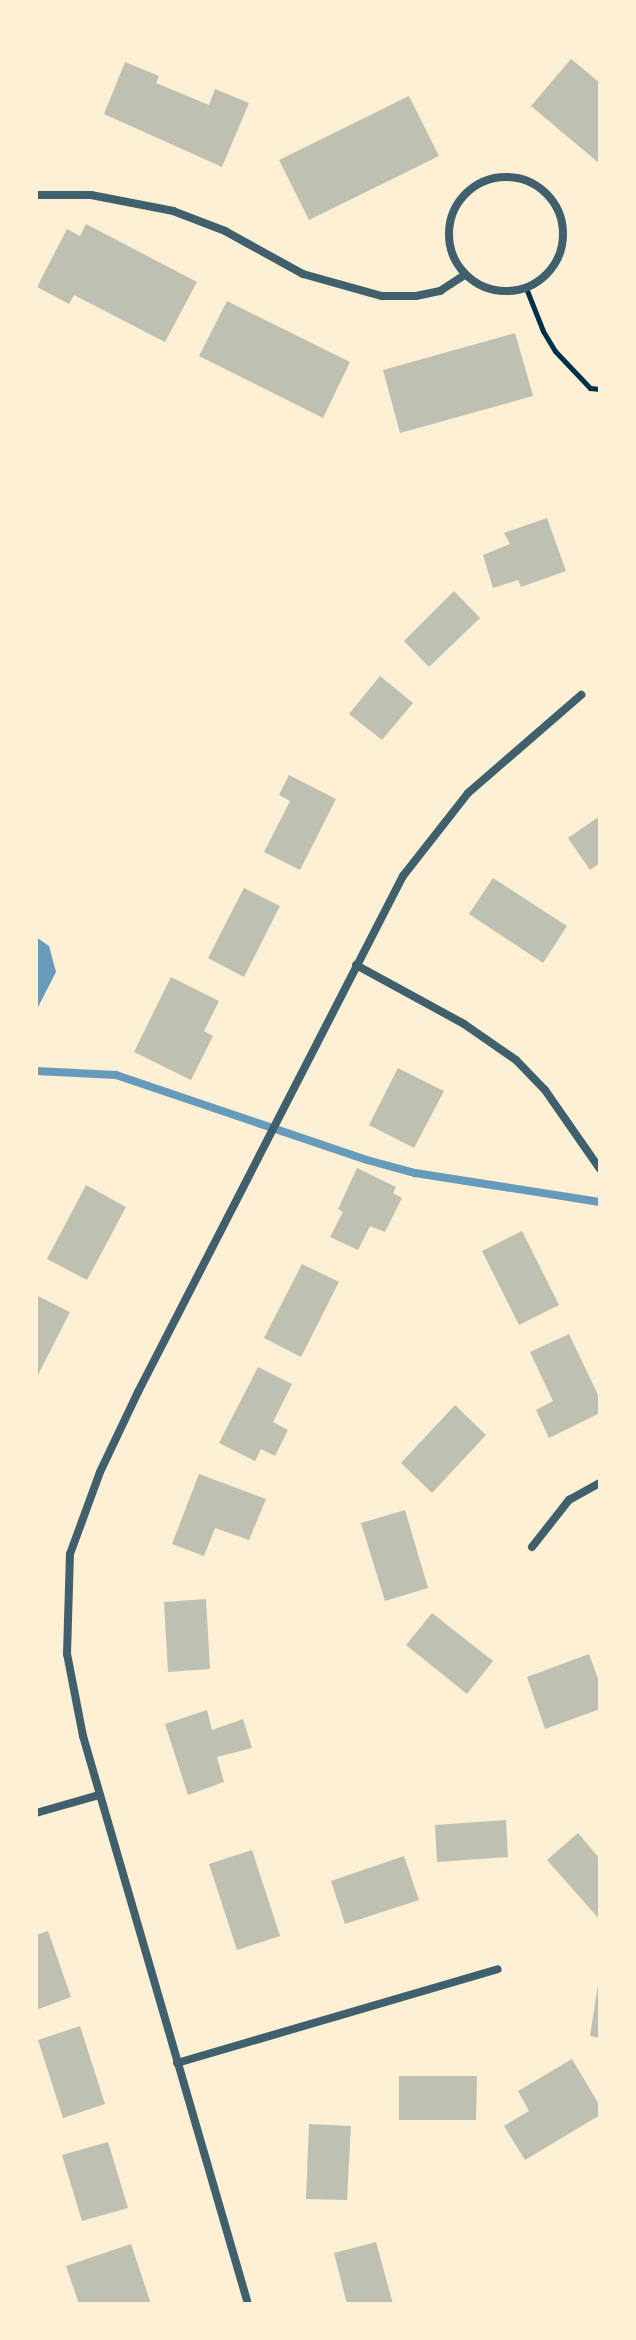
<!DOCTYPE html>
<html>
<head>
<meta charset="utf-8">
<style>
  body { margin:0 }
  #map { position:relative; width:636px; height:2340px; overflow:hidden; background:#fdf0d5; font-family:"Golos Text",sans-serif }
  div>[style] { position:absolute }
  .water>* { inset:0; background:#669bbc }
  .stream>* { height:8px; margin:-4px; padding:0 4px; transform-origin:4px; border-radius:4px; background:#669bbc }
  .building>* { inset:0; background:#bec0b2 }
  .path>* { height:5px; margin:-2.5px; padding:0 2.5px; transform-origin:2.5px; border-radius:2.5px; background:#003049 }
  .minor>* { height:8px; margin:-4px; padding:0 4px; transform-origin:4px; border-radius:4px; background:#3f606c }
  .minor>.ring { margin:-4px; padding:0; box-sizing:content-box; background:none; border:8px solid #3f606c; border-radius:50% }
  span { translate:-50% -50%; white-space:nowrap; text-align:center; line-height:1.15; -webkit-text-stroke:6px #fdf0d5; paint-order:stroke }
  .frame { position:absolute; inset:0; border:38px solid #fdf0d5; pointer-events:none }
</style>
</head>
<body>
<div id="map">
  <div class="water">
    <i style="clip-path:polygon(36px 937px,49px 946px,56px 972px,36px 1011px)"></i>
  </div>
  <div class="stream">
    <i style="left:36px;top:1071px;width:80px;rotate:2.9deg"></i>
    <i style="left:116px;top:1075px;width:265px;rotate:18.7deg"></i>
    <i style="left:367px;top:1160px;width:50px;rotate:15.2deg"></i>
    <i style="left:415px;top:1173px;width:187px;rotate:8.9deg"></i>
  </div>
  <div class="building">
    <i style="clip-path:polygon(571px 59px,600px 83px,600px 164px,531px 106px)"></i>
    <i style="clip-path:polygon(125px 62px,159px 76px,156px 83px,209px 105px,215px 89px,249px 103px,222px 167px,104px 114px)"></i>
    <i style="clip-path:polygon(409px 96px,439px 156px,309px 220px,279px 160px)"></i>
    <i style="clip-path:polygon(86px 224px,197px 282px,165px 342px,74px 295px,69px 304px,37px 287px,67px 229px,80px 236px)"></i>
    <i style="clip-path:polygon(227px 301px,350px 362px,323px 418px,199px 356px)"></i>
    <i style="clip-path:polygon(515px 333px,533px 396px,400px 433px,383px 370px)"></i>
    <i style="clip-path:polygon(547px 518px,566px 571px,521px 587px,518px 580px,493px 588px,483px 555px,510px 544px,504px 533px)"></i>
    <i style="clip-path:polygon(454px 591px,480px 618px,429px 667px,404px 641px)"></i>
    <i style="clip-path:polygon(380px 676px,413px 703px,382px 740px,349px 714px)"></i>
    <i style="clip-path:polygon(289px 775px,336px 799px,300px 870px,264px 852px,290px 801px,279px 795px)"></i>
    <i style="clip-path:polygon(600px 816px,600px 863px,590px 870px,568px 838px)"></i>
    <i style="clip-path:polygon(493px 878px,567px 926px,543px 963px,469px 914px)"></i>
    <i style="clip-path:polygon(244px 888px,280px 906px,244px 977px,208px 958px)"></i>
    <i style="clip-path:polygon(171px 977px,219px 1001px,204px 1031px,213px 1036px,191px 1080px,134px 1052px)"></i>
    <i style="clip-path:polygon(398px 1068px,444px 1091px,414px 1148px,369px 1125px)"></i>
    <i style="clip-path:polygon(357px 1168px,396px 1187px,393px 1193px,402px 1198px,385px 1232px,370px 1226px,358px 1250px,330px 1237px,343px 1212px,338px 1209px)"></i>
    <i style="clip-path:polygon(86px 1185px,126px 1207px,87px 1280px,47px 1259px)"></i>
    <i style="clip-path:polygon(522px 1231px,559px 1305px,519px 1325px,482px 1251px)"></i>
    <i style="clip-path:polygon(302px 1264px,339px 1282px,301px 1357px,264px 1338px)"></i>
    <i style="clip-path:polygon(36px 1295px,70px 1312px,38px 1375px,36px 1373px)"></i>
    <i style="clip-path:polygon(569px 1334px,600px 1399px,600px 1413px,549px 1438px,536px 1410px,553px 1401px,530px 1352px)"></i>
    <i style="clip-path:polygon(258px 1367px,292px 1384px,273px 1422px,288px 1430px,275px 1456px,261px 1449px,255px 1461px,219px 1443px)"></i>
    <i style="clip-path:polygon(455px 1405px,486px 1435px,432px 1493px,401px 1463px)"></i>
    <i style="clip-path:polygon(199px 1474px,266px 1499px,249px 1540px,215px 1528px,204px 1556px,172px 1544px)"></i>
    <i style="clip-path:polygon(405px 1510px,428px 1588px,385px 1601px,361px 1523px)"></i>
    <i style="clip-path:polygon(206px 1599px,210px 1669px,168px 1672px,164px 1602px)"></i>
    <i style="clip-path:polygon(432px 1613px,493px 1661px,467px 1694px,406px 1645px)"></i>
    <i style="clip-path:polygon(589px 1654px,600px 1684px,600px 1709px,545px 1729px,527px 1677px)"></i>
    <i style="clip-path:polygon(207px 1710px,212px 1730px,243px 1719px,252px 1748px,217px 1757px,224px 1782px,188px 1795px,165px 1724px)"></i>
    <i style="clip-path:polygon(506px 1820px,508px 1857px,437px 1862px,435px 1825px)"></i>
    <i style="clip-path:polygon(578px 1833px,600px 1859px,600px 1920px,547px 1860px)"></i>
    <i style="clip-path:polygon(252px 1850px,280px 1936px,237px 1950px,209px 1864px)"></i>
    <i style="clip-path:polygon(404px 1856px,419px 1900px,345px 1924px,331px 1881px)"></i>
    <i style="clip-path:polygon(48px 1931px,71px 1997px,36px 2010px,36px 1935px)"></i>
    <i style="clip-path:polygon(598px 1984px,600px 1984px,600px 2038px,590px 2036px)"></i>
    <i style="clip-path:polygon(80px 2026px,105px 2104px,63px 2118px,38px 2040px)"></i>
    <i style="clip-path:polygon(572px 2059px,600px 2106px,600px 2115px,525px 2160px,504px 2126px,529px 2111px,518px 2091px)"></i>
    <i style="clip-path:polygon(399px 2076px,477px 2076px,476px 2120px,399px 2120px)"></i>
    <i style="clip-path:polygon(309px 2124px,351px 2126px,347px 2200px,306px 2199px)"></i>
    <i style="clip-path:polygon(108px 2142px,128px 2208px,82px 2221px,62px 2155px)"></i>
    <i style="clip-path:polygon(376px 2242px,393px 2304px,347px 2304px,334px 2253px)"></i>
    <i style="clip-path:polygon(131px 2244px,151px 2304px,79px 2304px,66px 2266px)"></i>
  </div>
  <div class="path">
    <i style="left:526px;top:288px;width:46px;rotate:68.4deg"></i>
    <i style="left:543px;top:331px;width:23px;rotate:59deg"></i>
    <i style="left:555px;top:351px;width:51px;rotate:46.6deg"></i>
    <i style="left:590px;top:388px;width:10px;rotate:6deg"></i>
  </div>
  <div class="minor">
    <i class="ring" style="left:449px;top:177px;width:106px;height:106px"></i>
    <i style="left:36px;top:195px;width:55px"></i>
    <i style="left:91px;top:195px;width:84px;rotate:11deg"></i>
    <i style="left:173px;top:211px;width:56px;rotate:21deg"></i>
    <i style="left:225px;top:231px;width:89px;rotate:28.9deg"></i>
    <i style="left:303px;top:274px;width:82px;rotate:15.6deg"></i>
    <i style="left:382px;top:296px;width:34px"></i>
    <i style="left:416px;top:296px;width:25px;rotate:-12deg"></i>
    <i style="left:440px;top:291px;width:30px;rotate:-33deg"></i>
    <i style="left:356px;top:965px;width:123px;rotate:28.6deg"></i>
    <i style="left:464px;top:1024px;width:63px;rotate:34.7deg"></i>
    <i style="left:516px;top:1060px;width:42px;rotate:46deg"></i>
    <i style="left:545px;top:1090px;width:96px;rotate:55.2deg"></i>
    <i style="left:532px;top:1547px;width:60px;rotate:-51.8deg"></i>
    <i style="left:569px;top:1500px;width:35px;rotate:-29deg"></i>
    <i style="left:36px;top:1813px;width:66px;rotate:-15.9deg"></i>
    <i style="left:177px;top:2063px;width:334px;rotate:-16.3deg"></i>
    <i style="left:248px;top:2304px;width:591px;rotate:-106.2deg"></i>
    <i style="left:83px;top:1736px;width:84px;rotate:-101deg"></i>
    <i style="left:67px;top:1654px;width:100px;rotate:-88.3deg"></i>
    <i style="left:70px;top:1554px;width:87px;rotate:-69.9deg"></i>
    <i style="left:100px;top:1472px;width:89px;rotate:-64.6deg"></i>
    <i style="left:138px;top:1392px;width:580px;rotate:-62.82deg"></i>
    <i style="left:403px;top:876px;width:105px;rotate:-51.9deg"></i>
    <i style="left:468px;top:793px;width:150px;rotate:-40.9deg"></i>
  </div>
  <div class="frame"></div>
</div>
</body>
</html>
